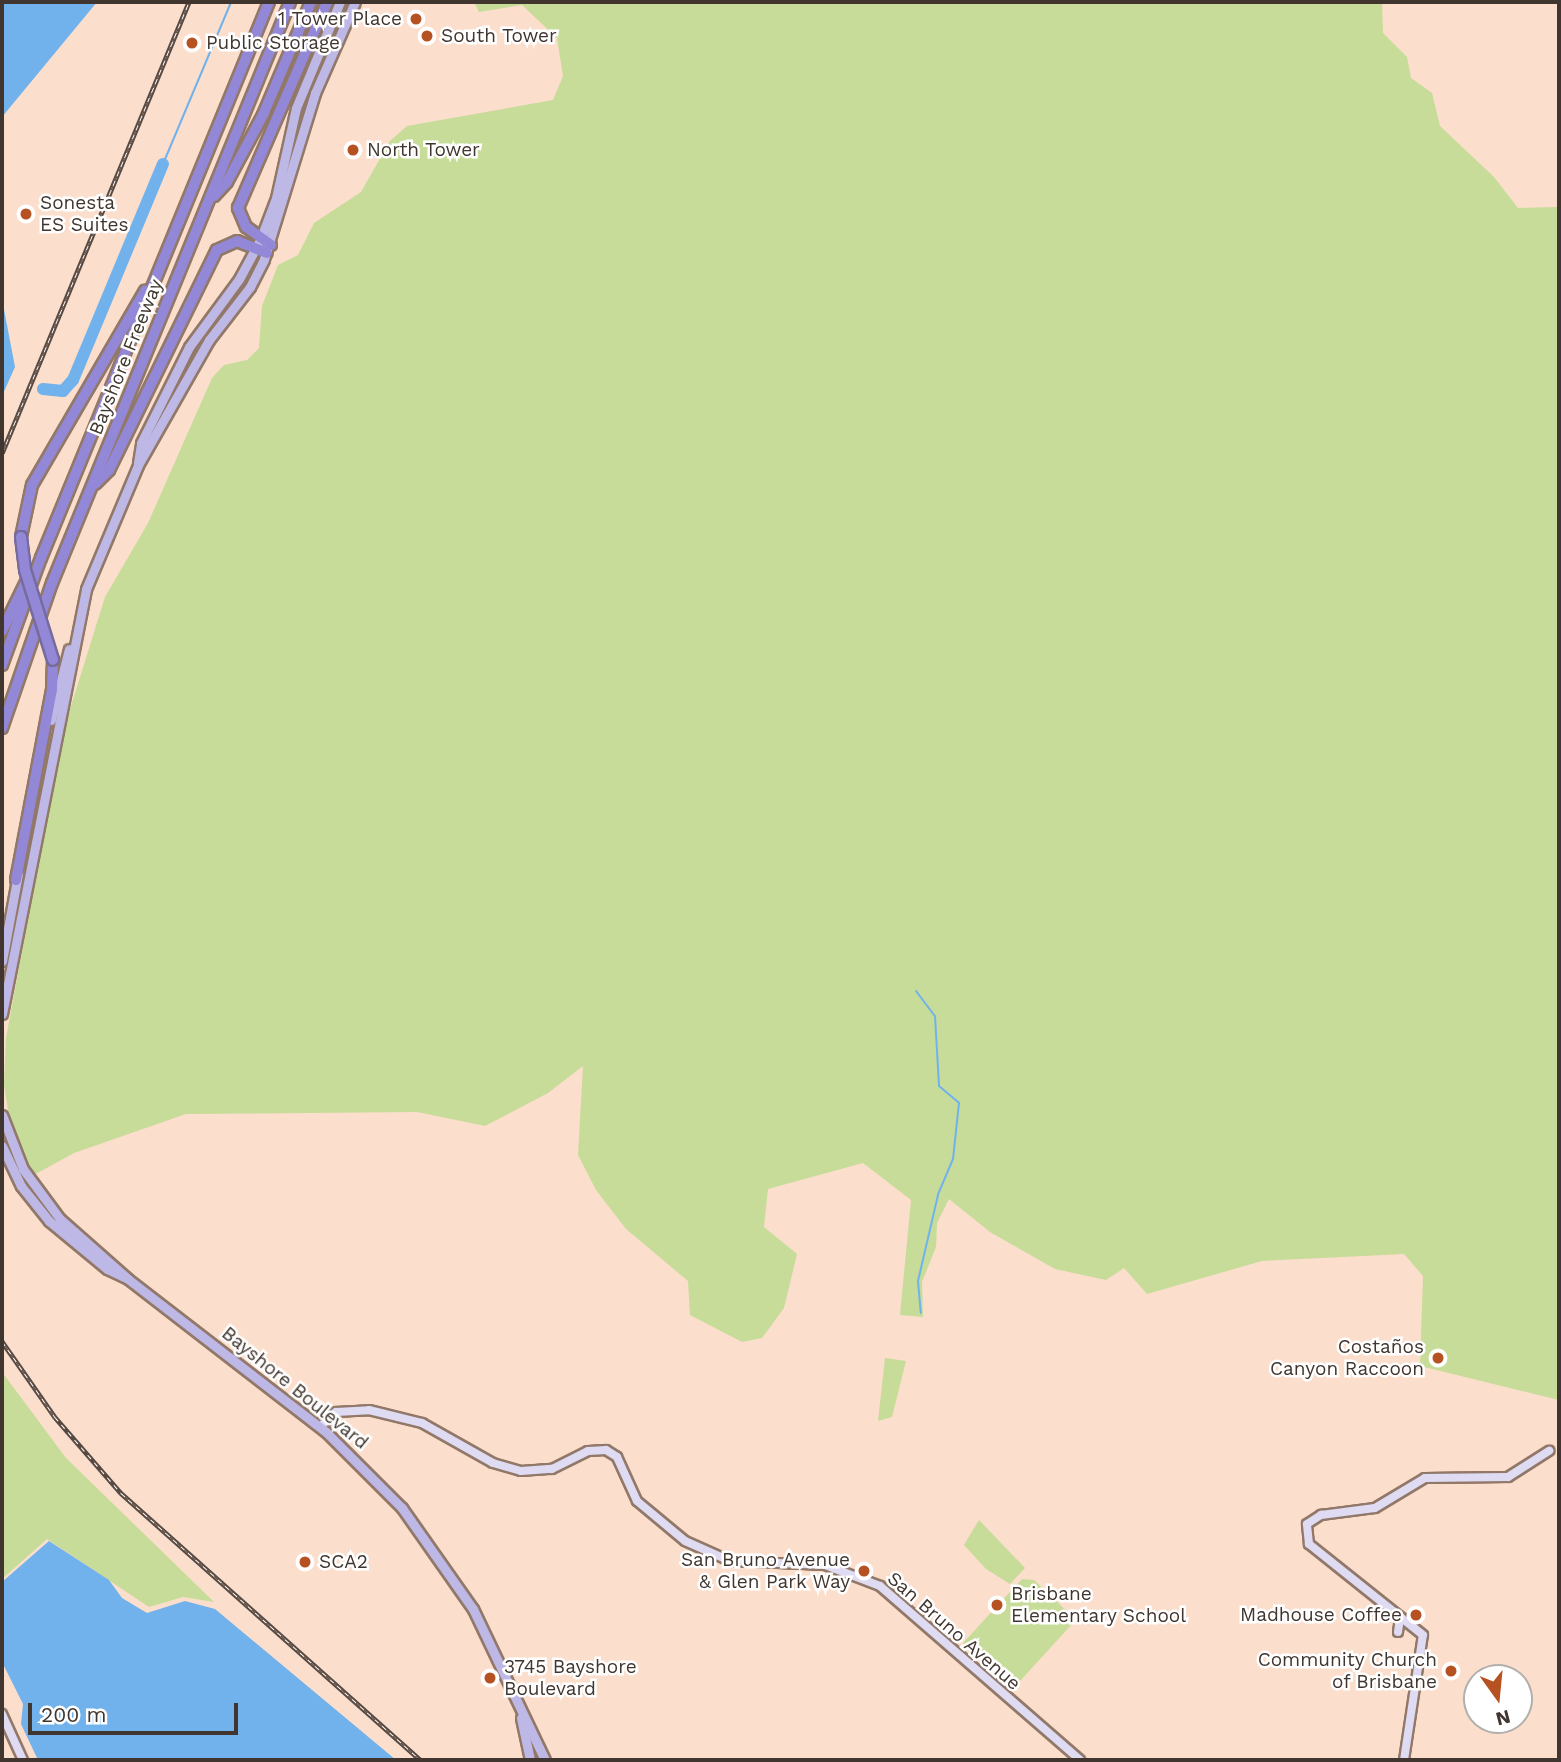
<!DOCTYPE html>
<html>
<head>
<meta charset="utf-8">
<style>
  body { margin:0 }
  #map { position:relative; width:1561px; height:1762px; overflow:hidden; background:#fbdecc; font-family:"Work Sans",sans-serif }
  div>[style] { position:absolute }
  .green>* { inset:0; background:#c7dc99 }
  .water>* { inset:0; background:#71b2ec }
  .stream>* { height:2px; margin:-1px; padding:0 1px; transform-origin:1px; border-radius:1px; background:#71b2ec }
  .river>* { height:12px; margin:-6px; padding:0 6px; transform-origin:6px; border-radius:6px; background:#71b2ec }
  .roads { filter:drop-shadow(2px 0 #927868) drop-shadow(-2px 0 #927868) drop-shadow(0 2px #927868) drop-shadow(0 -2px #927868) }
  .secondary>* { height:8px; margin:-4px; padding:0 4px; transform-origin:4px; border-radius:4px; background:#dedbf3 }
  .primary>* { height:9px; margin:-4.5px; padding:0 4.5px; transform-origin:4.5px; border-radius:4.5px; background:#beb8e7 }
  .highway>* { height:10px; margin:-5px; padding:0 5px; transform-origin:5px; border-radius:5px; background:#9288d7 }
  .rail>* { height:4.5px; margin-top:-2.25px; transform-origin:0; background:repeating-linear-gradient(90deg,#fff 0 5px,#584a42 0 10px); box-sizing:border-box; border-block:2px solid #584a42 }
  .bridges { filter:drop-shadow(2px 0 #766b9c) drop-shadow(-2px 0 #766b9c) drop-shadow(0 2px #766b9c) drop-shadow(0 -2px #766b9c) }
  .highway-bridge>* { height:10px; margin:-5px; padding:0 5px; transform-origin:5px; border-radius:5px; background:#9288d7 }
  .dots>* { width:19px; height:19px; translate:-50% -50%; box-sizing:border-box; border:4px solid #fff; border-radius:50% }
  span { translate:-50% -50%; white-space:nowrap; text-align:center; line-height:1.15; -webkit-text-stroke:5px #fff; paint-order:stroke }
  .poi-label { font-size:19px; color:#41362f }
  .right { translate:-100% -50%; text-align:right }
  .left { translate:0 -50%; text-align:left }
  .street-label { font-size:19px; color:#41362f }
  .frame { position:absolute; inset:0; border:4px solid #41362f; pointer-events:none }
  .north { position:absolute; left:1463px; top:1664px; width:70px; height:70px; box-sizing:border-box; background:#fff; border:2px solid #b3afac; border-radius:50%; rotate:165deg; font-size:19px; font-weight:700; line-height:28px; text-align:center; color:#41362f }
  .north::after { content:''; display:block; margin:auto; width:24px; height:32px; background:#b65122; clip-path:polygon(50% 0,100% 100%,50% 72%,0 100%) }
  .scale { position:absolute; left:28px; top:1703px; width:210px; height:32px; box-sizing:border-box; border:4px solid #41362f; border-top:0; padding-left:9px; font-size:21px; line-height:24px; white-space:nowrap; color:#41362f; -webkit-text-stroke:5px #fff; paint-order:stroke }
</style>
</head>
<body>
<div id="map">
  <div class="green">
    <i style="clip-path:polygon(474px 2px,1382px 2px,1383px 33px,1407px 57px,1411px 78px,1432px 93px,1440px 126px,1494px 177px,1518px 208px,1559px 207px,1559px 1400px,1420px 1366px,1423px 1276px,1404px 1254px,1262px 1261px,1147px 1294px,1124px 1268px,1106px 1280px,1055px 1269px,990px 1232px,949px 1199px,937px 1223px,936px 1247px,922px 1282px,923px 1317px,900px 1315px,911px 1200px,863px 1163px,768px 1189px,764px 1227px,797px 1254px,784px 1308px,762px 1338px,742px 1342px,690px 1315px,688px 1281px,626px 1229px,596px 1190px,578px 1155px,583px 1066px,548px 1093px,485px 1126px,417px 1112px,186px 1114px,74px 1153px,32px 1176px,9px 1117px,4px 1084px,6px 1038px,62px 735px,105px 597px,148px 523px,212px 378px,224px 365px,247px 360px,259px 348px,262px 306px,278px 265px,298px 255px,314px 223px,361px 192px,390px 141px,407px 126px,553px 100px,563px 76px,557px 38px,522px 5px,479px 12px)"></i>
    <i style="clip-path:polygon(885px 1358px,906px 1361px,892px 1417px,878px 1421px)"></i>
    <i style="clip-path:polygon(2px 1372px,66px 1458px,214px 1602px,183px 1597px,149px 1607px,47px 1539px,2px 1579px)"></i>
    <i style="clip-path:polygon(979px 1520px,1025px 1568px,1010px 1584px,986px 1569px,964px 1545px)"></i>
    <i style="clip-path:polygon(1022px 1579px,1034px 1580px,1072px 1616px,1073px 1623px,1020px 1681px,963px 1643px)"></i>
  </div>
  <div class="water">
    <i style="clip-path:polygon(2px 2px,97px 2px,2px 117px)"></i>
    <i style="clip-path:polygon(2px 299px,15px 367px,2px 396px)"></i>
    <i style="clip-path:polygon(49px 1541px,109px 1580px,122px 1598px,147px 1613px,185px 1601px,215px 1609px,396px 1760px,38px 1760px,21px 1724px,23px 1704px,2px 1662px,2px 1582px)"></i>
  </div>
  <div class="stream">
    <i style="left:163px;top:164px;width:176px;rotate:-67.2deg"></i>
    <i style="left:916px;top:991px;width:31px;rotate:53deg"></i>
    <i style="left:935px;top:1016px;width:70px;rotate:86.7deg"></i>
    <i style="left:939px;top:1086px;width:26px;rotate:40deg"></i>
    <i style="left:959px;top:1103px;width:56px;rotate:96.1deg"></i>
    <i style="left:953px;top:1159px;width:39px;rotate:113deg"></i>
    <i style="left:938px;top:1195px;width:88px;rotate:103.1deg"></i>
    <i style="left:918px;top:1281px;width:32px;rotate:85deg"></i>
  </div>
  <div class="river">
    <i style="left:43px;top:389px;width:20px;rotate:6deg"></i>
    <i style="left:63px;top:391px;width:15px;rotate:-48deg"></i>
    <i style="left:73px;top:380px;width:234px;rotate:-67.4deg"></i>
  </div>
  <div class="roads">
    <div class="secondary">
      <i style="left:320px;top:1427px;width:22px;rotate:-43deg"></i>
      <i style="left:336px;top:1412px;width:33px;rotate:-3deg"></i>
      <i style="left:369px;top:1410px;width:55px;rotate:13.8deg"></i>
      <i style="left:422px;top:1423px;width:81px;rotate:29.4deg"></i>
      <i style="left:493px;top:1463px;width:29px;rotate:16deg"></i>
      <i style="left:521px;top:1471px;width:31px;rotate:-4deg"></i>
      <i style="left:552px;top:1469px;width:40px;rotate:-26.6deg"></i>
      <i style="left:588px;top:1451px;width:18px;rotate:-3deg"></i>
      <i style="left:606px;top:1450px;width:13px;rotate:32deg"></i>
      <i style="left:617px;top:1457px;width:48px;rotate:65.6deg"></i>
      <i style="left:637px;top:1501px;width:62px;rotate:39.8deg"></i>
      <i style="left:685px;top:1541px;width:49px;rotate:24deg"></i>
      <i style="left:730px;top:1561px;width:95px;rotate:2.4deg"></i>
      <i style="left:825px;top:1565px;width:59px;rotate:20.9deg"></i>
      <i style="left:880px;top:1586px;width:265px;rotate:41deg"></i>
      <i style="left:1398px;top:1632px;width:15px;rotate:-82deg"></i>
      <i style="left:2px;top:1714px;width:51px;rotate:65.5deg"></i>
      <i style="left:1404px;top:1760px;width:126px;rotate:-81.4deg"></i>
      <i style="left:1423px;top:1635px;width:146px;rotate:-141.4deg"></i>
      <i style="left:1309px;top:1544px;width:20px;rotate:-96deg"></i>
      <i style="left:1307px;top:1524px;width:17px;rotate:-33deg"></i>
      <i style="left:1321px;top:1515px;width:54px;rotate:-7.4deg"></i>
      <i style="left:1375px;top:1508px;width:58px;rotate:-31deg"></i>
      <i style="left:1425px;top:1478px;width:83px;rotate:-0.7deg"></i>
      <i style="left:1508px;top:1477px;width:49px;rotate:-32.4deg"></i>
    </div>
    <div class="primary">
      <i style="left:138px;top:463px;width:20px;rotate:-81deg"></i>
      <i style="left:141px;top:443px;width:107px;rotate:-63.4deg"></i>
      <i style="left:189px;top:347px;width:84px;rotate:-53.7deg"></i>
      <i style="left:239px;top:279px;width:44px;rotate:-61.7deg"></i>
      <i style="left:260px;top:240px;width:45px;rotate:-69.1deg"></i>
      <i style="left:276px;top:198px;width:92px;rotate:-77.5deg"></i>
      <i style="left:296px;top:108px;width:115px;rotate:-67.5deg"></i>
      <i style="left:51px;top:720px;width:73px;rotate:-75.8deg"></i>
      <i style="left:2px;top:961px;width:88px;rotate:-79.6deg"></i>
      <i style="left:2px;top:1014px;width:433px;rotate:-78.8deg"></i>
      <i style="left:86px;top:589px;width:134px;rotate:-67.2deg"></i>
      <i style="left:138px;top:465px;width:144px;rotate:-60.4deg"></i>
      <i style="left:209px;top:340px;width:67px;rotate:-52.3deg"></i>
      <i style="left:250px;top:287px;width:31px;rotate:-63deg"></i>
      <i style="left:264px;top:259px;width:174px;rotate:-72.9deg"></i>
      <i style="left:315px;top:93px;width:99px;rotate:-66.3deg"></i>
      <i style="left:2px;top:1115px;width:58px;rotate:68.7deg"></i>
      <i style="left:23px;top:1169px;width:62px;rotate:53.5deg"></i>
      <i style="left:60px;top:1219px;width:91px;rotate:41.4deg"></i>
      <i style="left:128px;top:1279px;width:250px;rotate:37.7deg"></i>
      <i style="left:326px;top:1432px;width:107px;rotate:45deg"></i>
      <i style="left:402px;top:1508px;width:123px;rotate:54.9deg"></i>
      <i style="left:473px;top:1609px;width:167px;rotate:64.5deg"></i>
      <i style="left:2px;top:1146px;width:44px;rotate:64.6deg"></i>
      <i style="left:21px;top:1186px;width:45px;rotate:51.3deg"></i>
      <i style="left:49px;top:1221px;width:75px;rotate:39.6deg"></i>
      <i style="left:107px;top:1269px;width:21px;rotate:25deg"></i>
      <i style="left:521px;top:1718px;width:43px;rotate:77.9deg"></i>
    </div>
    <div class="highway">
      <i style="left:214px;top:196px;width:19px;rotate:-47deg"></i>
      <i style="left:227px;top:182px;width:76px;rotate:-61.8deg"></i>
      <i style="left:263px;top:115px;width:123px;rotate:-67deg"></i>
      <i style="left:271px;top:245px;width:31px;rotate:-144deg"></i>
      <i style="left:246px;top:227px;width:21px;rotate:-113deg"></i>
      <i style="left:238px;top:208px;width:224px;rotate:-66.6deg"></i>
      <i style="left:95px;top:484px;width:20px;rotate:-45deg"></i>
      <i style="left:109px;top:470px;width:245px;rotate:-63.9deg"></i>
      <i style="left:217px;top:250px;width:22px;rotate:-24deg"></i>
      <i style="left:237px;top:241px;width:32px;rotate:22deg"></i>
      <i style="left:21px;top:537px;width:53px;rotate:-78.1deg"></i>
      <i style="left:32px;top:485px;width:225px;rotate:-59.8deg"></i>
      <i style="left:2px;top:631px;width:59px;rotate:-63.9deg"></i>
      <i style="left:2px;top:665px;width:114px;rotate:-70deg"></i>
      <i style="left:41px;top:558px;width:601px;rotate:-67.7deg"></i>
      <i style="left:2px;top:728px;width:153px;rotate:-71deg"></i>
      <i style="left:52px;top:583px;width:628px;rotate:-67.72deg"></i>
      <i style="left:16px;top:880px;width:194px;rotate:-79.3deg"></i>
      <i style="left:52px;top:689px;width:29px;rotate:-88deg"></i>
    </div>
  </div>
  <div class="rail">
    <i style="left:2px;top:453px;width:488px;rotate:-67.5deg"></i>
    <i style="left:2px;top:1341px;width:93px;rotate:55.1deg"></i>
    <i style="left:55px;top:1417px;width:101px;rotate:49deg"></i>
    <i style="left:121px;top:1493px;width:402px;rotate:41.7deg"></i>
  </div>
  <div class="bridges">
    <div class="highway-bridge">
      <i style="left:21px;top:537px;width:33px;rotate:83deg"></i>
      <i style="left:25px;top:570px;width:94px;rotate:72.7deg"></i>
    </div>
  </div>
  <div class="dots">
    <i style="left:416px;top:19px;background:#b65122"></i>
    <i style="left:427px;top:36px;background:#b65122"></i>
    <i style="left:192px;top:43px;background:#b65122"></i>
    <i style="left:353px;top:150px;background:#b65122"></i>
    <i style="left:26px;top:214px;background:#b65122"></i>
    <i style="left:1438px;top:1358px;background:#b65122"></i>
    <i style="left:305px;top:1562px;background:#b65122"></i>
    <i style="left:864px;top:1571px;background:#b65122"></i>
    <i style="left:997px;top:1605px;background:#b65122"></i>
    <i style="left:1416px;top:1615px;background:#b65122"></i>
    <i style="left:1451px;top:1671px;background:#b65122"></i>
    <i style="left:490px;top:1678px;background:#b65122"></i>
  </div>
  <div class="poi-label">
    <span class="right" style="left:402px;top:19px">1 Tower Place</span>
    <span class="left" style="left:441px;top:36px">South Tower</span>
    <span class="left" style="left:206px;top:43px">Public Storage</span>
    <span class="left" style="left:367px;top:150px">North Tower</span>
    <span class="left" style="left:40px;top:214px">Sonesta<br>ES Suites</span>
    <span class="right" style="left:1424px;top:1358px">Costaños<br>Canyon Raccoon</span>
    <span class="right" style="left:850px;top:1571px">San Bruno Avenue<br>&amp; Glen Park Way</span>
    <span class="left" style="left:319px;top:1562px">SCA2</span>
    <span class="left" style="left:1011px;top:1605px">Brisbane<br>Elementary School</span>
    <span class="right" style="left:1402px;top:1615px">Madhouse Coffee</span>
    <span class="right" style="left:1437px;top:1671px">Community Church<br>of Brisbane</span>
    <span class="left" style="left:504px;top:1678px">3745 Bayshore<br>Boulevard</span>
  </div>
  <div class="street-label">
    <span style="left:126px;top:357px;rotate:-68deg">Bayshore Freeway</span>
    <span style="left:295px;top:1388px;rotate:39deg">Bayshore Boulevard</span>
    <span style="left:954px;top:1631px;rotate:41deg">San Bruno Avenue</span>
  </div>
  <div class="frame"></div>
  <div class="north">N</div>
  <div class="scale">200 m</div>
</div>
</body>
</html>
